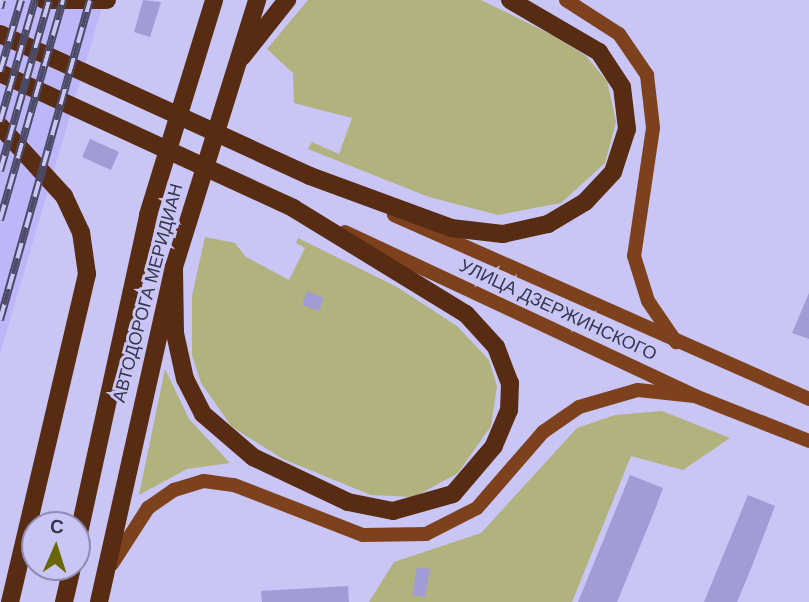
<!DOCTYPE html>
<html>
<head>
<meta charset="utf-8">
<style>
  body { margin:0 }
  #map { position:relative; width:809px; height:602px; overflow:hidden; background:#c9c5f5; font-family:"DM Sans",sans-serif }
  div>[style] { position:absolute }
  .built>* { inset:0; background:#bdb6f9 }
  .green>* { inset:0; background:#b1b27d }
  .building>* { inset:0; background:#a19cd6 }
  .secondary>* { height:14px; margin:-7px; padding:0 7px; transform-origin:7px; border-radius:7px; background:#7e411d }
  .primary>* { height:18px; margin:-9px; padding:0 9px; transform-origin:9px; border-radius:9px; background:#572c13 }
  .rail>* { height:8px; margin-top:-4px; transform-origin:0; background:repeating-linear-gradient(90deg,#c9c5f5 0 16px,#4c4a66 0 32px); box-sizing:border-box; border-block:2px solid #4c4a66 }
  span { translate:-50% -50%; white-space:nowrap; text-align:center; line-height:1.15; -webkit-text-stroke:6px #c9c5f5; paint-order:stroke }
  .street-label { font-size:18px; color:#37354d }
  .north { position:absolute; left:21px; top:511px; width:70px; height:70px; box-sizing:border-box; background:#c9c5f5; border:2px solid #8f8bb2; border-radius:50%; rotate:3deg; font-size:19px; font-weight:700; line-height:28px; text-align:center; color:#37354d }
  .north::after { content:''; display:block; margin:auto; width:24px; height:32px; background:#696701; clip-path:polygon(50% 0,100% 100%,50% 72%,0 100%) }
</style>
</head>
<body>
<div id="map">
  <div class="built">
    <i style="clip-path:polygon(0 0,104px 0,0 354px)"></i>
  </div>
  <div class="green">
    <i style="clip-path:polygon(308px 0,481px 0,554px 36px,586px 56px,607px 81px,616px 122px,605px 163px,561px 203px,498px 215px,429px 197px,308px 149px,312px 142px,339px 154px,352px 118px,294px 103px,293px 73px,267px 49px)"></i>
    <i style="clip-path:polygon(205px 237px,235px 243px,246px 257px,289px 280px,305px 248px,296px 243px,298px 238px,397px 287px,457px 326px,489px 360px,497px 386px,491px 426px,458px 473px,414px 497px,371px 495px,283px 459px,232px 427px,201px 383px,192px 355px,192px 296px)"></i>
    <i style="clip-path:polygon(165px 369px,189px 419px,230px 463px,187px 469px,139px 495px)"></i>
    <i style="clip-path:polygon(662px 411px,730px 438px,683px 470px,631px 456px,572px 602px,369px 602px,394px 562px,481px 533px,577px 428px,615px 415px)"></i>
  </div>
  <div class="building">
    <i style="clip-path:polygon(143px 0,161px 2px,150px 37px,134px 32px)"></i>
    <i style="clip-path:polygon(90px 139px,119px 152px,111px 170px,82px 157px)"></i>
    <i style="clip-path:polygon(307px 291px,324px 298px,319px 311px,302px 305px)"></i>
    <i style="clip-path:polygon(809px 293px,809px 339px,792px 333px)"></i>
    <i style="clip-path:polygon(630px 475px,663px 488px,654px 512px,617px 602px,578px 602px)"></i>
    <i style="clip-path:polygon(748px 495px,775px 506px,752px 566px,737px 602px,704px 602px)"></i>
    <i style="clip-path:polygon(417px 567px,430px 569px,425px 597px,412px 595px)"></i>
    <i style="clip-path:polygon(348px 586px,349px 602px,262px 602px,261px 591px)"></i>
  </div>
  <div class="secondary">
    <i style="left:566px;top:0;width:63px;rotate:32.7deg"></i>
    <i style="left:619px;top:34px;width:50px;rotate:55.7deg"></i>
    <i style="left:647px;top:75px;width:53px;rotate:83.5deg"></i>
    <i style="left:653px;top:128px;width:129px;rotate:98.4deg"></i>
    <i style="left:634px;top:256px;width:47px;rotate:72.7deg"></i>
    <i style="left:648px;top:301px;width:50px;rotate:55.7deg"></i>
    <i style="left:394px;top:215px;width:454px;rotate:23.9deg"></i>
    <i style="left:345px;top:232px;width:387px;rotate:25.1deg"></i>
    <i style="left:695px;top:396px;width:123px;rotate:21.5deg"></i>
    <i style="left:112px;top:564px;width:67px;rotate:-57.3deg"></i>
    <i style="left:148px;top:508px;width:32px;rotate:-35deg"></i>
    <i style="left:174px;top:490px;width:31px;rotate:-17deg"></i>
    <i style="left:204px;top:481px;width:30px;rotate:8deg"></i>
    <i style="left:234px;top:485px;width:138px;rotate:21.2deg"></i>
    <i style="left:363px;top:535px;width:63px;rotate:-0.9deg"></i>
    <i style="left:426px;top:534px;width:57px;rotate:-27deg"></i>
    <i style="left:477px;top:508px;width:101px;rotate:-49deg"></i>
    <i style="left:543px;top:432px;width:44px;rotate:-34.8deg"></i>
    <i style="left:579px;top:407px;width:61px;rotate:-16.1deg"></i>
    <i style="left:638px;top:390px;width:57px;rotate:6deg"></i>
  </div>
  <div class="primary">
    <i style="left:44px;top:0;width:63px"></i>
    <i style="left:0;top:34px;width:341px;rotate:24.6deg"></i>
    <i style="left:310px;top:176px;width:150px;rotate:20.2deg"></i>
    <i style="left:451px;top:228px;width:52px;rotate:6.6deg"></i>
    <i style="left:503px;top:234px;width:46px;rotate:-12.5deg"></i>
    <i style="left:548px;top:224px;width:43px;rotate:-30.7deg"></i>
    <i style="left:585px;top:202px;width:41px;rotate:-47deg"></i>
    <i style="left:613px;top:172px;width:45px;rotate:-72deg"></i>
    <i style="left:627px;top:129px;width:42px;rotate:-96.8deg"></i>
    <i style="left:622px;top:87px;width:42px;rotate:-123.3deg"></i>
    <i style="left:599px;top:52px;width:103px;rotate:-149.7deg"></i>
    <i style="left:242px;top:57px;width:73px;rotate:-51.7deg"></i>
    <i style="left:0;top:73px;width:323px;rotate:24.7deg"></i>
    <i style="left:293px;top:208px;width:203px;rotate:31.5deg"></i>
    <i style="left:466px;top:314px;width:45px;rotate:47.7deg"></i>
    <i style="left:496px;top:347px;width:39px;rotate:69deg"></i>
    <i style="left:510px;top:383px;width:27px;rotate:92deg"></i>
    <i style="left:509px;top:410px;width:39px;rotate:113deg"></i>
    <i style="left:494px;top:446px;width:63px;rotate:130.5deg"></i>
    <i style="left:453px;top:494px;width:62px;rotate:164.2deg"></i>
    <i style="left:393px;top:511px;width:46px;rotate:-168.7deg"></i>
    <i style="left:348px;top:502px;width:105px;rotate:-154.7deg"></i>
    <i style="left:253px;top:457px;width:66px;rotate:-139.3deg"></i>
    <i style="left:203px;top:414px;width:39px;rotate:-117deg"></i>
    <i style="left:185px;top:379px;width:47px;rotate:-102.3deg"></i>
    <i style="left:175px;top:333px;width:66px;rotate:-90.9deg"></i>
    <i style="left:0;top:126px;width:95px;rotate:47.6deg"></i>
    <i style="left:64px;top:196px;width:40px;rotate:65deg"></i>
    <i style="left:81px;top:232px;width:42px;rotate:81.9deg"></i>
    <i style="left:87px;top:274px;width:337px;rotate:103.2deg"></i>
    <i style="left:77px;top:542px;width:335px;rotate:-77.7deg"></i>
    <i style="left:148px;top:215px;width:225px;rotate:-72.9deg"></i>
    <i style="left:64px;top:602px;width:36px;rotate:-77deg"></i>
    <i style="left:99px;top:602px;width:343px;rotate:-77.4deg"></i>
    <i style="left:174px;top:267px;width:280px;rotate:-72.7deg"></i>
  </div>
  <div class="rail">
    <i style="left:0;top:8px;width:8px;rotate:-76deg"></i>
    <i style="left:0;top:72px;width:75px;rotate:-73.7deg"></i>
    <i style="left:0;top:122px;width:127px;rotate:-74deg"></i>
    <i style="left:0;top:171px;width:178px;rotate:-74deg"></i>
    <i style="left:0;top:220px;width:229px;rotate:-74deg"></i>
    <i style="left:0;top:320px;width:332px;rotate:-74.3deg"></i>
  </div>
  <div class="street-label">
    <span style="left:148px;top:293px;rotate:-75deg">АВТОДОРОГА МЕРИДИАН</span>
    <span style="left:558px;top:310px;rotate:25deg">УЛИЦА ДЗЕРЖИНСКОГО</span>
  </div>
  <div class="north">С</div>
</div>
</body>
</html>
